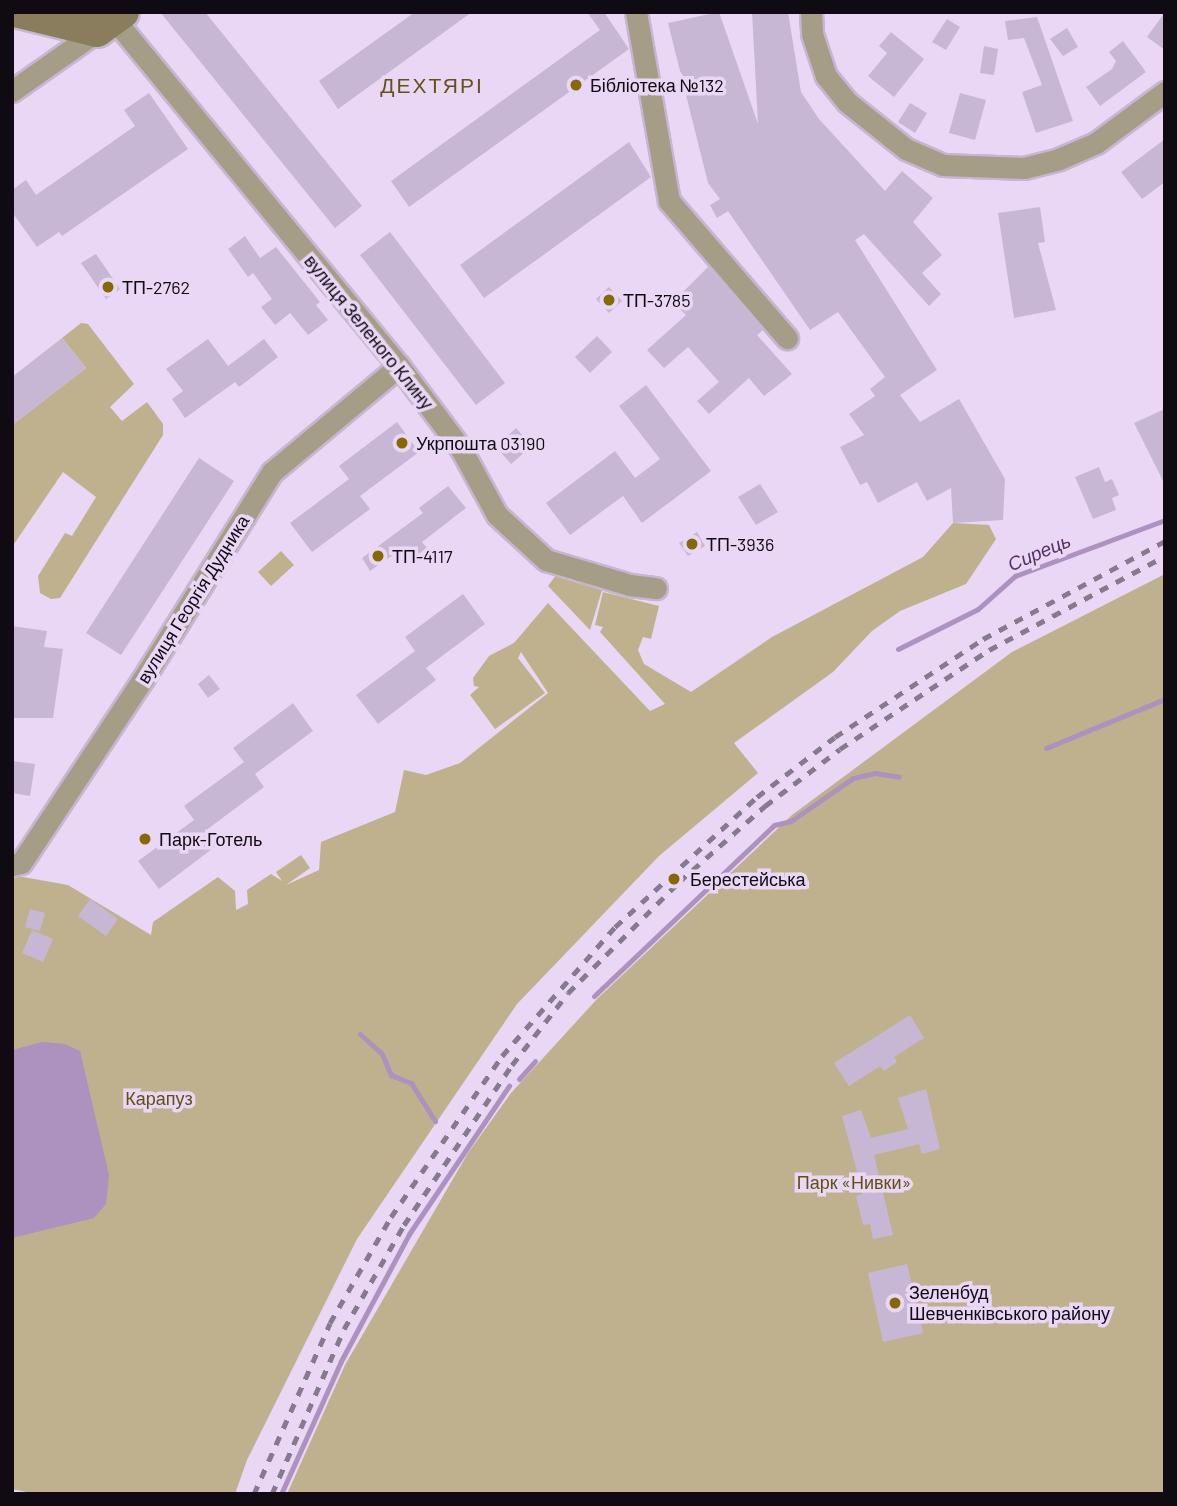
<!DOCTYPE html>
<html>
<head>
<meta charset="utf-8">
<style>
  body { margin:0 }
  #map { position:relative; width:1177px; height:1506px; overflow:hidden; background:#e9d7f5; font-family:Barlow,sans-serif }
  div>[style] { position:absolute }
  .green>* { inset:0; background:#bfb18e }
  .water>* { inset:0; background:#ad91be }
  .stream>* { height:5px; margin:-2.5px; padding:0 2.5px; transform-origin:2.5px; border-radius:2.5px; background:#ad91be }
  .building>* { inset:0; background:#c8b7d4 }
  .roads { filter:drop-shadow(2px 0 #c6b6d1) drop-shadow(-2px 0 #c6b6d1) drop-shadow(0 2px #c6b6d1) drop-shadow(0 -2px #c6b6d1) }
  .street>* { height:21px; margin:-10.5px; padding:0 10.5px; transform-origin:10.5px; border-radius:10.5px; background:#a69d87 }
  .secondary>* { height:32px; margin:-16px; padding:0 16px; transform-origin:16px; border-radius:16px; background:#8a7d5d }
  .rail>* { height:5px; margin-top:-2.5px; transform-origin:0; background:repeating-linear-gradient(90deg,#867a8e 0 9px,transparent 0 18px) }
  .dots>* { width:19px; height:19px; translate:-50% -50%; box-sizing:border-box; border:4px solid #e9d7f5; border-radius:50% }
  span { translate:-50% -50%; white-space:nowrap; text-align:center; line-height:1.15; -webkit-text-stroke:7px #e9d7f5; paint-order:stroke }
  .poi-label { font-size:18px; color:#100a13 }
  .left { translate:0 -50%; text-align:left }
  .street-label { font-size:18px; color:#100a13 }
  .park-label { font-size:18px; color:#634f10 }
  .water-label { font-size:19px; color:#55306a; font-style:italic }
  .quarter-label { font-size:21px; color:#655116; letter-spacing:2px }
  .frame { position:absolute; inset:0; border:14px solid #100a13; pointer-events:none }
</style>
</head>
<body>
<div id="map">
  <div class="green">
    <i style="clip-path:polygon(81px 323px,88px 324px,134px 384px,110px 407px,122px 421px,147px 402px,163px 424px,163px 435px,60px 598px,51px 599px,40px 593px,38px 576px,65px 533px,72px 536px,96px 497px,63px 472px,12px 547px,12px 425px,86px 368px,62px 338px)"></i>
    <i style="clip-path:polygon(953px 523px,989px 525px,996px 539px,966px 584px,900px 611px,872px 631px,833px 672px,734px 743px,758px 773px,659px 856px,517px 1004px,357px 1239px,247px 1460px,235px 1494px,36px 1494px,12px 1489px,12px 875px,68px 885px,151px 935px,153px 922px,218px 877px,235px 891px,236px 910px,248px 904px,247px 890px,271px 874px,282px 881px,276px 872px,301px 855px,310px 868px,286px 885px,319px 870px,321px 842px,395px 812px,404px 770px,426px 775px,460px 763px,548px 693px,521px 652px,518px 658px,545px 693px,495px 729px,470px 695px,479px 687px,474px 686px,473px 678px,489px 656px,514px 643px,548px 603px,650px 711px,665px 704px,600px 632px,603px 627px,595px 625px,603px 592px,659px 606px,651px 639px,643px 637px,638px 650px,644px 664px,691px 692px,772px 637px,923px 557px)"></i>
    <i style="clip-path:polygon(281px 551px,294px 565px,271px 586px,258px 572px)"></i>
    <i style="clip-path:polygon(1165px 574px,1165px 1494px,287px 1494px,345px 1365px,468px 1153px,511px 1093px,598px 998px,792px 815px,1012px 652px)"></i>
    <i style="clip-path:polygon(556px 575px,602px 590px,590px 630px,548px 586px)"></i>
  </div>
  <div class="water">
    <i style="clip-path:polygon(42px 1042px,65px 1044px,80px 1051px,109px 1175px,106px 1204px,94px 1218px,12px 1238px,12px 1050px)"></i>
  </div>
  <div class="stream">
    <i style="left:898px;top:649px;width:89px;rotate:-26.6deg"></i>
    <i style="left:978px;top:609px;width:50px;rotate:-41.7deg"></i>
    <i style="left:1015px;top:576px;width:160px;rotate:-20.5deg"></i>
    <i style="left:1046px;top:748px;width:129px;rotate:-22.4deg"></i>
    <i style="left:594px;top:996px;width:248px;rotate:-43.5deg"></i>
    <i style="left:774px;top:825px;width:17px;rotate:-13deg"></i>
    <i style="left:791px;top:821px;width:75px;rotate:-34.7deg"></i>
    <i style="left:853px;top:778px;width:23px;rotate:-13deg"></i>
    <i style="left:875px;top:773px;width:24px;rotate:9deg"></i>
    <i style="left:360px;top:1034px;width:30px;rotate:42deg"></i>
    <i style="left:382px;top:1054px;width:23px;rotate:67deg"></i>
    <i style="left:391px;top:1075px;width:22px;rotate:22deg"></i>
    <i style="left:411px;top:1083px;width:45px;rotate:57.7deg"></i>
    <i style="left:519px;top:1079px;width:24px;rotate:-48deg"></i>
    <i style="left:281px;top:1494px;width:146px;rotate:-65.7deg"></i>
    <i style="left:341px;top:1361px;width:144px;rotate:-61.8deg"></i>
    <i style="left:409px;top:1234px;width:179px;rotate:-56deg"></i>
  </div>
  <div class="building">
    <i style="clip-path:polygon(160px 12px,205px 12px,362px 206px,335px 228px)"></i>
    <i style="clip-path:polygon(415px 12px,472px 12px,338px 109px,319px 81px)"></i>
    <i style="clip-path:polygon(587px 12px,604px 12px,629px 49px,409px 207px,391px 181px,600px 30px)"></i>
    <i style="clip-path:polygon(719px 12px,758px 124px,752px 12px,788px 12px,801px 92px,819px 119px,885px 191px,902px 171px,933px 198px,913px 222px,942px 255px,922px 273px,941px 294px,929px 306px,864px 234px,855px 240px,937px 370px,900px 395px,920px 422px,959px 399px,1005px 479px,1003px 520px,953px 523px,951px 488px,927px 501px,917px 482px,878px 503px,867px 482px,860px 485px,840px 447px,864px 435px,849px 414px,875px 396px,870px 389px,885px 377px,838px 312px,810px 330px,728px 211px,717px 218px,710px 205px,720px 199px,708px 183px,668px 23px)"></i>
    <i style="clip-path:polygon(1165px 12px,1165px 50px,1147px 37px)"></i>
    <i style="clip-path:polygon(1037px 17px,1073px 121px,1036px 133px,1022px 92px,1042px 85px,1024px 38px,1008px 40px,1005px 21px)"></i>
    <i style="clip-path:polygon(947px 19px,960px 27px,946px 50px,932px 42px)"></i>
    <i style="clip-path:polygon(1067px 28px,1078px 47px,1063px 56px,1050px 39px)"></i>
    <i style="clip-path:polygon(891px 32px,924px 59px,894px 97px,868px 76px,887px 53px,879px 46px)"></i>
    <i style="clip-path:polygon(1123px 41px,1146px 72px,1100px 106px,1086px 87px,1112px 69px,1116px 61px,1109px 52px)"></i>
    <i style="clip-path:polygon(984px 46px,998px 49px,994px 75px,980px 73px)"></i>
    <i style="clip-path:polygon(149px 93px,188px 149px,62px 236px,59px 232px,37px 247px,12px 212px,12px 190px,26px 180px,36px 195px,135px 126px,124px 110px)"></i>
    <i style="clip-path:polygon(960px 93px,986px 100px,975px 140px,949px 133px)"></i>
    <i style="clip-path:polygon(910px 103px,927px 113px,915px 133px,898px 122px)"></i>
    <i style="clip-path:polygon(1165px 139px,1165px 182px,1142px 199px,1121px 172px)"></i>
    <i style="clip-path:polygon(629px 142px,651px 177px,484px 298px,460px 265px)"></i>
    <i style="clip-path:polygon(1040px 207px,1045px 242px,1038px 243px,1056px 310px,1014px 318px,998px 213px)"></i>
    <i style="clip-path:polygon(390px 232px,505px 383px,476px 405px,360px 255px)"></i>
    <i style="clip-path:polygon(245px 236px,260px 258px,276px 247px,320px 302px,316px 305px,328px 320px,308px 335px,290px 313px,275px 325px,261px 307px,272px 299px,253px 273px,248px 277px,228px 249px)"></i>
    <i style="clip-path:polygon(96px 254px,120px 289px,106px 299px,81px 263px)"></i>
    <i style="clip-path:polygon(708px 267px,763px 330px,757px 335px,792px 374px,764px 396px,749px 378px,709px 414px,697px 401px,719px 382px,688px 347px,664px 368px,647px 350px,686px 315px,673px 302px)"></i>
    <i style="clip-path:polygon(609px 287px,622px 301px,609px 313px,596px 299px)"></i>
    <i style="clip-path:polygon(597px 336px,612px 352px,590px 373px,575px 357px)"></i>
    <i style="clip-path:polygon(62px 338px,86px 368px,12px 425px,12px 377px)"></i>
    <i style="clip-path:polygon(208px 339px,228px 366px,264px 339px,278px 357px,239px 387px,235px 382px,185px 418px,172px 399px,183px 391px,166px 369px)"></i>
    <i style="clip-path:polygon(646px 385px,711px 471px,642px 523px,623px 496px,570px 535px,546px 503px,615px 451px,635px 478px,660px 459px,619px 406px)"></i>
    <i style="clip-path:polygon(1165px 409px,1165px 485px,1134px 423px)"></i>
    <i style="clip-path:polygon(397px 422px,419px 452px,360px 496px,370px 509px,312px 552px,290px 523px,349px 479px,339px 466px)"></i>
    <i style="clip-path:polygon(516px 428px,532px 446px,511px 464px,496px 447px)"></i>
    <i style="clip-path:polygon(199px 458px,234px 481px,121px 655px,86px 633px)"></i>
    <i style="clip-path:polygon(1099px 467px,1105px 482px,1112px 479px,1119px 495px,1112px 498px,1116px 510px,1093px 519px,1075px 477px)"></i>
    <i style="clip-path:polygon(760px 484px,778px 512px,756px 525px,738px 497px)"></i>
    <i style="clip-path:polygon(448px 486px,466px 508px,422px 542px,427px 548px,411px 559px,403px 548px,370px 571px,362px 558px,423px 513px,419px 508px)"></i>
    <i style="clip-path:polygon(697px 532px,705px 546px,688px 556px,679px 543px)"></i>
    <i style="clip-path:polygon(463px 594px,485px 624px,426px 668px,436px 680px,378px 724px,356px 695px,415px 651px,405px 637px)"></i>
    <i style="clip-path:polygon(12px 626px,47px 631px,44px 647px,63px 649px,53px 718px,12px 718px)"></i>
    <i style="clip-path:polygon(209px 675px,220px 689px,208px 698px,198px 684px)"></i>
    <i style="clip-path:polygon(293px 703px,313px 731px,255px 774px,264px 787px,205px 831px,216px 846px,159px 889px,138px 861px,194px 820px,184px 806px,244px 762px,233px 748px)"></i>
    <i style="clip-path:polygon(12px 761px,35px 764px,30px 796px,12px 793px)"></i>
    <i style="clip-path:polygon(90px 899px,118px 919px,106px 936px,78px 916px)"></i>
    <i style="clip-path:polygon(30px 909px,45px 913px,40px 931px,25px 927px)"></i>
    <i style="clip-path:polygon(32px 930px,53px 939px,43px 962px,22px 953px)"></i>
    <i style="clip-path:polygon(910px 1015px,924px 1038px,894px 1057px,897px 1062px,884px 1071px,880px 1066px,849px 1086px,834px 1063px)"></i>
    <i style="clip-path:polygon(926px 1089px,940px 1149px,922px 1154px,919px 1144px,874px 1155px,893px 1235px,873px 1239px,870px 1224px,863px 1225px,856px 1196px,863px 1194px,842px 1116px,861px 1110px,871px 1138px,908px 1129px,898px 1098px)"></i>
    <i style="clip-path:polygon(907px 1264px,923px 1333px,883px 1342px,868px 1273px)"></i>
  </div>
  <div class="roads">
    <div class="street">
      <i style="left:636px;top:12px;width:192px;rotate:80.1deg"></i>
      <i style="left:669px;top:201px;width:181px;rotate:49.3deg"></i>
      <i style="left:811px;top:12px;width:22px;rotate:87deg"></i>
      <i style="left:812px;top:34px;width:44px;rotate:71.6deg"></i>
      <i style="left:826px;top:76px;width:33px;rotate:51deg"></i>
      <i style="left:847px;top:102px;width:75px;rotate:38.5deg"></i>
      <i style="left:906px;top:149px;width:40px;rotate:23.4deg"></i>
      <i style="left:943px;top:165px;width:81px;rotate:2.1deg"></i>
      <i style="left:1024px;top:168px;width:36px;rotate:-14deg"></i>
      <i style="left:1059px;top:159px;width:40px;rotate:-23.4deg"></i>
      <i style="left:1096px;top:143px;width:86px;rotate:-36.5deg"></i>
      <i style="left:114px;top:19px;width:449px;rotate:50.6deg"></i>
      <i style="left:399px;top:366px;width:104px;rotate:53.2deg"></i>
      <i style="left:461px;top:449px;width:75px;rotate:61.4deg"></i>
      <i style="left:497px;top:515px;width:67px;rotate:42.6deg"></i>
      <i style="left:546px;top:560px;width:88px;rotate:16.6deg"></i>
      <i style="left:630px;top:585px;width:26px;rotate:7deg"></i>
      <i style="left:12px;top:91px;width:104px;rotate:-35.2deg"></i>
      <i style="left:12px;top:865px;width:9px;rotate:-13deg"></i>
      <i style="left:21px;top:863px;width:221px;rotate:-56.5deg"></i>
      <i style="left:143px;top:679px;width:244px;rotate:-58.1deg"></i>
      <i style="left:272px;top:472px;width:165px;rotate:-39.8deg"></i>
    </div>
    <div class="secondary">
      <i style="left:19px;top:12px;width:80px;rotate:13.7deg"></i>
      <i style="left:97px;top:31px;width:32px;rotate:-36deg"></i>
    </div>
  </div>
  <div class="rail">
    <i style="left:254px;top:1494px;width:187px;rotate:-66deg"></i>
    <i style="left:330px;top:1323px;width:122px;rotate:-60.1deg"></i>
    <i style="left:391px;top:1217px;width:196px;rotate:-55.4deg"></i>
    <i style="left:502px;top:1056px;width:171px;rotate:-48.8deg"></i>
    <i style="left:615px;top:927px;width:193px;rotate:-42.5deg"></i>
    <i style="left:757px;top:797px;width:98px;rotate:-37.6deg"></i>
    <i style="left:835px;top:737px;width:178px;rotate:-33.5deg"></i>
    <i style="left:983px;top:639px;width:207px;rotate:-28.3deg"></i>
    <i style="left:272px;top:1494px;width:180px;rotate:-66.4deg"></i>
    <i style="left:344px;top:1329px;width:120px;rotate:-60deg"></i>
    <i style="left:404px;top:1225px;width:193px;rotate:-56deg"></i>
    <i style="left:512px;top:1065px;width:91px;rotate:-52.1deg"></i>
    <i style="left:568px;top:993px;width:157px;rotate:-45deg"></i>
    <i style="left:679px;top:882px;width:115px;rotate:-41.5deg"></i>
    <i style="left:765px;top:806px;width:94px;rotate:-37.2deg"></i>
    <i style="left:840px;top:749px;width:179px;rotate:-33.6deg"></i>
    <i style="left:989px;top:650px;width:200px;rotate:-28.1deg"></i>
  </div>
  <div class="dots">
    <i style="left:576px;top:85px;background:#866904"></i>
    <i style="left:108px;top:287px;background:#866904"></i>
    <i style="left:609px;top:300px;background:#866904"></i>
    <i style="left:402px;top:443px;background:#866904"></i>
    <i style="left:692px;top:544px;background:#866904"></i>
    <i style="left:378px;top:556px;background:#866904"></i>
    <i style="left:145px;top:839px;background:#866904"></i>
    <i style="left:674px;top:879px;background:#866904"></i>
    <i style="left:895px;top:1303px;background:#866904"></i>
  </div>
  <div class="poi-label">
    <span class="left" style="left:590px;top:85px">Бібліотека №132</span>
    <span class="left" style="left:122px;top:287px">ТП-2762</span>
    <span class="left" style="left:623px;top:300px">ТП-3785</span>
    <span class="left" style="left:416px;top:443px">Укрпошта 03190</span>
    <span class="left" style="left:706px;top:544px">ТП-3936</span>
    <span class="left" style="left:392px;top:556px">ТП-4117</span>
    <span class="left" style="left:159px;top:839px">Парк-Готель</span>
    <span class="left" style="left:690px;top:879px">Берестейська</span>
    <span class="left" style="left:909px;top:1303px">Зеленбуд<br>Шевченківського району</span>
  </div>
  <div class="street-label">
    <span style="left:369px;top:332px;rotate:51deg">вулиця Зеленого Клину</span>
    <span style="left:193px;top:599px;rotate:-58deg">вулиця Георгія Дудника</span>
  </div>
  <div class="park-label">
    <span style="left:159px;top:1098px">Карапуз</span>
    <span style="left:854px;top:1182px">Парк «Нивки»</span>
  </div>
  <div class="water-label">
    <span style="left:1039px;top:552px;rotate:-23deg">Сирець</span>
  </div>
  <div class="quarter-label">
    <span style="left:432px;top:85px">ДЕХТЯРІ</span>
  </div>
  <div class="frame"></div>
</div>
</body>
</html>
